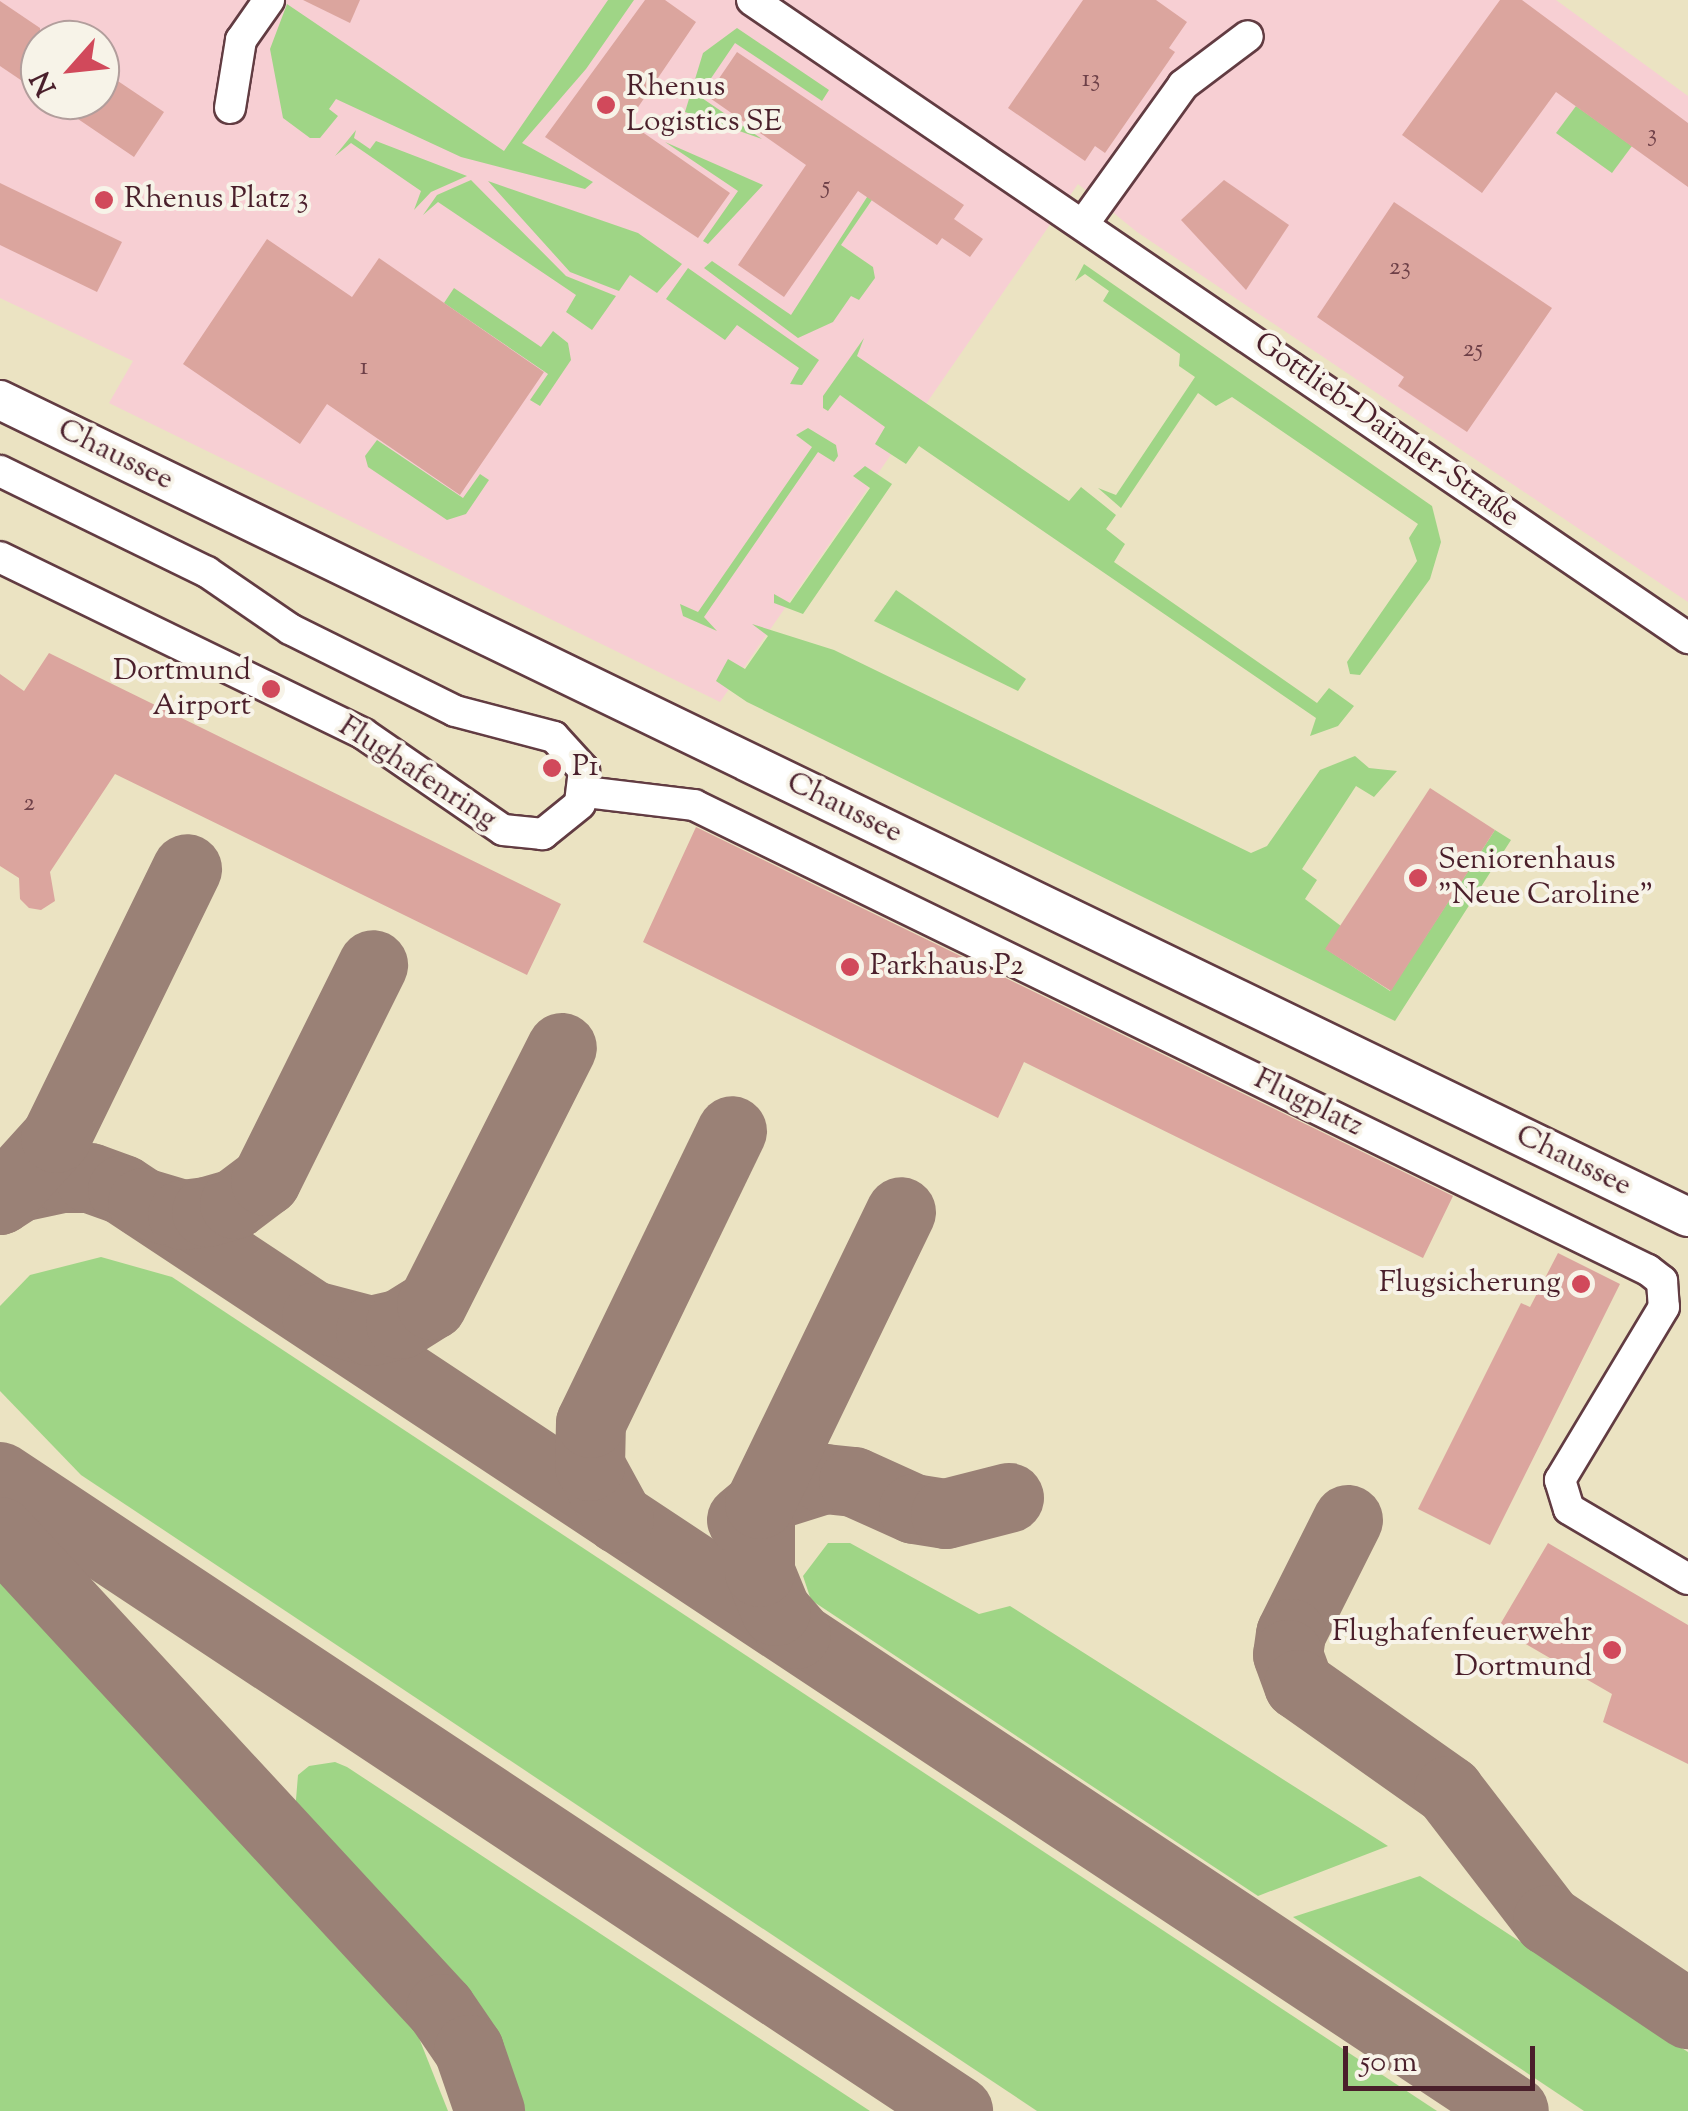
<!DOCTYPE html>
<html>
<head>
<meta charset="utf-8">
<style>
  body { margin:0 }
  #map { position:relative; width:1688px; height:2111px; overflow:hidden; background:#ebe3c2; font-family:"Sorts Mill Goudy",serif }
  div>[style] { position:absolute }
  .built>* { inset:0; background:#f7cfd3 }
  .green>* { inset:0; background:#9fd586 }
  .taxiway>* { height:70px; margin:-35px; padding:0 35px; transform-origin:35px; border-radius:35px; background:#9a8176 }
  .building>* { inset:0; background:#dba59e }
  .roads { filter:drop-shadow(2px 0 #623c42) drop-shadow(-2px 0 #623c42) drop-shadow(0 2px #623c42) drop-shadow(0 -2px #623c42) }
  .minor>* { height:30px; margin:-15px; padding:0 15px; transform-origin:15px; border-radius:15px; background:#fff }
  .major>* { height:38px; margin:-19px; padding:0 19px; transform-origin:19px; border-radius:19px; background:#fff }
  .dots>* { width:28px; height:28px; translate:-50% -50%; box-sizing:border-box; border:5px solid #f7f3e8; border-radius:50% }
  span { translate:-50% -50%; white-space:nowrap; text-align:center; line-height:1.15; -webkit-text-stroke:8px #f7f3e8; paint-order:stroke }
  .number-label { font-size:25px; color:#6e4048 }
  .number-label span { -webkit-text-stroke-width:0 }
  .poi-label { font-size:30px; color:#4a1f2b }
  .left { translate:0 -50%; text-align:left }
  .right { translate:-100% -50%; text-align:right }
  .street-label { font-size:30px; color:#4a1f2b }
  .north { position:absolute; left:20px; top:20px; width:100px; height:100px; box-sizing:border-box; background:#f7f3e8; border:2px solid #b29e9c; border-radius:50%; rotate:243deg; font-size:28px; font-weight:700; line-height:40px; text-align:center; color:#4a1f2b }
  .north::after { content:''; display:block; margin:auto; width:35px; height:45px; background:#d1495b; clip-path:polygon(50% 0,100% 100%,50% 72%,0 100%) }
  .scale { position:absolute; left:1343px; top:2046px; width:192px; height:45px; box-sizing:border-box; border:5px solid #4a1f2b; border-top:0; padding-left:12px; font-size:30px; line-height:35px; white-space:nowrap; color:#4a1f2b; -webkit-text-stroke:8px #f7f3e8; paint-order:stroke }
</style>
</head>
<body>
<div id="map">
  <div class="built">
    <i style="clip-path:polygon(evenodd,0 0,1556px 0,1688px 96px,1688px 602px,1137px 232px,1078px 184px,720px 702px,109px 403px,133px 361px,0 298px,0 0,40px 40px,100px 40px,100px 100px,40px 100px,40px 40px)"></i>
  </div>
  <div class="green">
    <i style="clip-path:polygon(608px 0,634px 0,586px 69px,522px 143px,593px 182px,585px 189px,461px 157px,336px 99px,329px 109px,338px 116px,320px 138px,310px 138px,283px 118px,270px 49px,287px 4px,504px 151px)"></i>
    <i style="clip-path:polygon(737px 28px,829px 90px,822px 101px,735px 43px,699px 96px,762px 139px,685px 112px,703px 53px)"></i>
    <i style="clip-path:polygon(1576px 106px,1632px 146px,1612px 173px,1556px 133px)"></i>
    <i style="clip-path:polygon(356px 130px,354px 138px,370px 149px,376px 141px,467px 176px,431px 192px,414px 210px,421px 191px,351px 143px,335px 156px)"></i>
    <i style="clip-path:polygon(665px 142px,763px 185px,708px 244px,703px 241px,738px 191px)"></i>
    <i style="clip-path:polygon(471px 180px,566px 276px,616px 296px,592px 330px,566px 312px,576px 295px,438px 202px,423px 215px,437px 195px)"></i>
    <i style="clip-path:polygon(488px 181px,638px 233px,682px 264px,657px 293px,630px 275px,619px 291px,570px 272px)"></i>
    <i style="clip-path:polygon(869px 194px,874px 197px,841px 245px,873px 267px,875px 278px,859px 300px,851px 296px,833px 322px,798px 338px,704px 268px,712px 261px,791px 315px)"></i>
    <i style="clip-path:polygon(1084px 264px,1432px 506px,1441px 542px,1430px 579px,1360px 675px,1350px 674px,1347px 662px,1417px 561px,1409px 538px,1418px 524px,1232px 397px,1216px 406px,1198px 393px,1121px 508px,1098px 488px,1116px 495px,1195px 377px,1179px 366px,1180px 354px,1103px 301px,1109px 291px,1085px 274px,1075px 281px)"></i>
    <i style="clip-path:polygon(688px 268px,819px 360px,802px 385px,790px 384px,799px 368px,737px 325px,725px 340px,666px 299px)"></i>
    <i style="clip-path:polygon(454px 288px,541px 347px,553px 331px,568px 343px,571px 360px,540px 406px,530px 400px,548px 374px,444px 303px)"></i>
    <i style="clip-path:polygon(864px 338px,857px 356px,1069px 501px,1081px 487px,1116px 515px,1106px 529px,1125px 544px,1114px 562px,1317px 703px,1329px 688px,1354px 706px,1338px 726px,1310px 736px,1316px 718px,919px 446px,906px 464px,875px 444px,885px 427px,840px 395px,828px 411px,823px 408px,823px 396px)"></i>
    <i style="clip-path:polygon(808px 428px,836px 445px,838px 456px,834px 462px,818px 452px,704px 617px,717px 631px,683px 616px,680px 604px,698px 612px,812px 447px,796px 435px)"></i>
    <i style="clip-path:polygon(377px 440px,463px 498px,480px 474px,489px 480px,466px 514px,447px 520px,368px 467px,365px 456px)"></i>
    <i style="clip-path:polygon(865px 466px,892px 484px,803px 614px,774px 603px,774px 594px,790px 603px,870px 488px,853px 476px)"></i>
    <i style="clip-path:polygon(896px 590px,1026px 679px,1018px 691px,874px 621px)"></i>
    <i style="clip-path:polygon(752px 624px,834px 650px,1251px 853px,1267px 846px,1320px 770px,1355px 756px,1369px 768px,1397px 771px,1374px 797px,1356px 786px,1302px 869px,1317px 880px,1305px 899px,1341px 926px,1326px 949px,1390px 991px,1495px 830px,1511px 840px,1395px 1021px,747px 702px,716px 681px,728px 659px,745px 669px,768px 636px)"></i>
    <i style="clip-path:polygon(101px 1257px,172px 1277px,1437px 2111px,1037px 2111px,81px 1475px,0 1391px,0 1306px,30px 1275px)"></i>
    <i style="clip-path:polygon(828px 1543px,850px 1543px,979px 1614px,1010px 1606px,1388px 1846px,1258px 1896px,811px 1600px,803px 1576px)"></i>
    <i style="clip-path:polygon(0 1576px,413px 2023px,448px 2111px,0 2111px)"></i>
    <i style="clip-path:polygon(335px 1762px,347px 1767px,870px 2111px,511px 2111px,486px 2037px,295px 1812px,298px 1775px,309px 1766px)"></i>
    <i style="clip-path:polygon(1420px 1876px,1688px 2052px,1688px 2111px,1584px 2111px,1293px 1917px)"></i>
  </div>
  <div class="taxiway">
    <i style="left:0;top:1200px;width:24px;rotate:-33deg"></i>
    <i style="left:20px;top:1187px;width:43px;rotate:-12.1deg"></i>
    <i style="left:62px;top:1178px;width:28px"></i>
    <i style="left:90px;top:1178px;width:35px;rotate:20deg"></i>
    <i style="left:123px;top:1190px;width:1668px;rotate:33.51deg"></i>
    <i style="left:0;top:1200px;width:84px;rotate:-47.9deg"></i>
    <i style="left:56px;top:1138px;width:299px;rotate:-64deg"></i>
    <i style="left:143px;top:1203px;width:42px;rotate:16.7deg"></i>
    <i style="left:183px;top:1215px;width:24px;rotate:-7deg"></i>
    <i style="left:207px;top:1212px;width:29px;rotate:-16deg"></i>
    <i style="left:235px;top:1204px;width:39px;rotate:-37deg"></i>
    <i style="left:266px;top:1181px;width:241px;rotate:-63.6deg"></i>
    <i style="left:317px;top:1317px;width:56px;rotate:14.5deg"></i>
    <i style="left:371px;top:1331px;width:31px;rotate:-13deg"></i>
    <i style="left:401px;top:1324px;width:36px;rotate:-32deg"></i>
    <i style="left:432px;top:1305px;width:288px;rotate:-63.2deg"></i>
    <i style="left:0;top:1477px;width:1149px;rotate:33.5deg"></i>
    <i style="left:619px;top:1519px;width:60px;rotate:-118.7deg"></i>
    <i style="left:590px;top:1466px;width:43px;rotate:-88.7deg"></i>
    <i style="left:591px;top:1423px;width:324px;rotate:-64.2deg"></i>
    <i style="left:742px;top:1520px;width:38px;rotate:-40deg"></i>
    <i style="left:771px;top:1496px;width:57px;rotate:-17.5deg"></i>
    <i style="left:825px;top:1479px;width:29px;rotate:6deg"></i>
    <i style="left:854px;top:1482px;width:66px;rotate:24.2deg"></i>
    <i style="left:914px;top:1509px;width:32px;rotate:9deg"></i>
    <i style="left:946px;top:1514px;width:65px;rotate:-14.3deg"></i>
    <i style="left:1348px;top:1520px;width:127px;rotate:116.6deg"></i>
    <i style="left:1291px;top:1634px;width:21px;rotate:98deg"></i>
    <i style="left:1288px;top:1655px;width:32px;rotate:70deg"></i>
    <i style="left:1299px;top:1685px;width:184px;rotate:35.2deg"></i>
    <i style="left:1449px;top:1791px;width:163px;rotate:52.5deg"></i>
    <i style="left:1548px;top:1920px;width:169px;rotate:33.9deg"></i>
    <i style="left:0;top:1532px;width:650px;rotate:47.25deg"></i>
    <i style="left:441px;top:2009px;width:50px;rotate:55.7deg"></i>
    <i style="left:469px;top:2050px;width:65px;rotate:71deg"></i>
    <i style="left:796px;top:1634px;width:30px;rotate:-131deg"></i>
    <i style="left:776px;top:1611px;width:42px;rotate:-112.3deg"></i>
    <i style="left:760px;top:1572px;width:68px;rotate:-90deg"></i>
    <i style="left:760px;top:1504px;width:324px;rotate:-64.2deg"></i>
  </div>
  <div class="building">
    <i style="clip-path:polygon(303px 0,360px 0,350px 23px)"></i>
    <i style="clip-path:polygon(645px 0,665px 0,696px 22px,628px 122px,730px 193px,698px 238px,545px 137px)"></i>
    <i style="clip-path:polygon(1083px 0,1156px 0,1187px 22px,1169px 48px,1175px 52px,1105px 153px,1095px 146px,1085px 161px,1008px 108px)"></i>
    <i style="clip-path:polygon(1500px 0,1522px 0,1688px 123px,1688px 187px,1556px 92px,1482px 193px,1402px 135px)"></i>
    <i style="clip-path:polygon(0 1px,40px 28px,40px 93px,0 66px)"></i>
    <i style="clip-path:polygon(737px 52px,964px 205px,954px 219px,983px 239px,970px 257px,942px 238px,937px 245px,858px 191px,784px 297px,738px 265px,806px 165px,707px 96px)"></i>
    <i style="clip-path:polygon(100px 69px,164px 112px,134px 157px,50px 100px,100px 100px)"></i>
    <i style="clip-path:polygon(1224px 180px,1289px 225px,1246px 290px,1181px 220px)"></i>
    <i style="clip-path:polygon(0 183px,122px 242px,97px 292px,0 245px)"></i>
    <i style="clip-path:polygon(1394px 202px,1552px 308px,1467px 432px,1398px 386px,1404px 377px,1317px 317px)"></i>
    <i style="clip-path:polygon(267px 239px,352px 297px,379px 258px,544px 372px,460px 495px,327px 404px,300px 444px,183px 364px)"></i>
    <i style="clip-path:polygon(49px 653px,561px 904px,527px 975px,115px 774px,50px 872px,55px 901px,41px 910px,29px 908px,20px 899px,19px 878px,0 866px,0 674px,24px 691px)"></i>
    <i style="clip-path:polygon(1430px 788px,1495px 830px,1391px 991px,1325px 949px)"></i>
    <i style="clip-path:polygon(696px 827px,1453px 1196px,1423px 1258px,1024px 1062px,998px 1118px,643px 942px)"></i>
    <i style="clip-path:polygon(1558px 1253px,1620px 1284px,1490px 1545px,1418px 1509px,1521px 1303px,1530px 1307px)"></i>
    <i style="clip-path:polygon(1548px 1543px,1688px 1625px,1688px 1764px,1603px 1722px,1612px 1694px,1498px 1628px)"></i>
  </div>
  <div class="roads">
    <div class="minor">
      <i style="left:752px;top:0;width:1133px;rotate:34.28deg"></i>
      <i style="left:230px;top:108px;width:69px;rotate:-80.8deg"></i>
      <i style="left:241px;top:40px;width:49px;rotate:-55deg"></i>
      <i style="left:1084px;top:223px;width:170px;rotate:-54.3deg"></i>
      <i style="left:1183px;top:85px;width:81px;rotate:-37deg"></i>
      <i style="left:0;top:471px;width:230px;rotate:26deg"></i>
      <i style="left:207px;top:572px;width:101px;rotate:34.5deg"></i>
      <i style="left:290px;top:629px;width:184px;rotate:26.4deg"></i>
      <i style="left:455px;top:711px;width:102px;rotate:14.7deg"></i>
      <i style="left:554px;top:737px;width:45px;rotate:47.7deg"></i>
      <i style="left:584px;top:770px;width:34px;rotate:97deg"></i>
      <i style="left:580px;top:804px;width:48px;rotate:141deg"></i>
      <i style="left:543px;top:834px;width:40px;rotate:-174.3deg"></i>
      <i style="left:503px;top:830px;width:169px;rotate:-145.4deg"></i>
      <i style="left:364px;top:734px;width:405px;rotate:-154.1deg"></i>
      <i style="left:585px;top:792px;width:110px;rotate:6.8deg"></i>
      <i style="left:694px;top:805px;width:1061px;rotate:25.99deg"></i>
      <i style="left:1648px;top:1270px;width:18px;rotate:38deg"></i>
      <i style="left:1662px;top:1281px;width:26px;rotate:86deg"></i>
      <i style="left:1664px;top:1307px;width:202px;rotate:121deg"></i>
      <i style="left:1560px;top:1480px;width:30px;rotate:73deg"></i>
      <i style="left:1569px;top:1509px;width:138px;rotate:30.5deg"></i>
    </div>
    <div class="major">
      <i style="left:0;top:400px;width:1875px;rotate:25.83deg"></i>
    </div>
  </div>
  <div class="dots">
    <i style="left:606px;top:105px;background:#d1495b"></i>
    <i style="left:104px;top:200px;background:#d1495b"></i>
    <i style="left:271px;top:689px;background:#d1495b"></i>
    <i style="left:552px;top:768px;background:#d1495b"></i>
    <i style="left:1418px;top:878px;background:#d1495b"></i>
    <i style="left:850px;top:967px;background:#d1495b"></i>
    <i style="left:1581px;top:1284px;background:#d1495b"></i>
    <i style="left:1612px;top:1650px;background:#d1495b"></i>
  </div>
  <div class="number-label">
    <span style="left:1091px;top:80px">13</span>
    <span style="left:1652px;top:135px">3</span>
    <span style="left:826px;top:187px">5</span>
    <span style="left:1400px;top:268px">23</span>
    <span style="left:1473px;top:350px">25</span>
    <span style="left:364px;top:368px">1</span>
    <span style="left:29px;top:804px">2</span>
  </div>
  <div class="poi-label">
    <span class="left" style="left:626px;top:105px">Rhenus<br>Logistics SE</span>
    <span class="left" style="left:124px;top:200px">Rhenus Platz 3</span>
    <span class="right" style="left:251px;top:689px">Dortmund<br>Airport</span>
    <span class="left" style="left:572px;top:768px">P1</span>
    <span class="left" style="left:1438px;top:878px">Seniorenhaus<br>"Neue Caroline"</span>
    <span class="left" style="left:870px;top:967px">Parkhaus P2</span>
    <span class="right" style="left:1561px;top:1284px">Flugsicherung</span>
    <span class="right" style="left:1592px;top:1650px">Flughafenfeuerwehr<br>Dortmund</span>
  </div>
  <div class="street-label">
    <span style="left:1386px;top:431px;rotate:35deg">Gottlieb-Daimler-Straße</span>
    <span style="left:115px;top:456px;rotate:26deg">Chaussee</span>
    <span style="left:417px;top:774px;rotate:33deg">Flughafenring</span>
    <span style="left:844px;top:809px;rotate:26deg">Chaussee</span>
    <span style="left:1308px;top:1104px;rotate:26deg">Flugplatz</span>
    <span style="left:1573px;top:1162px;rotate:26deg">Chaussee</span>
  </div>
  <div class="north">N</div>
  <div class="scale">50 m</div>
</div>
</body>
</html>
